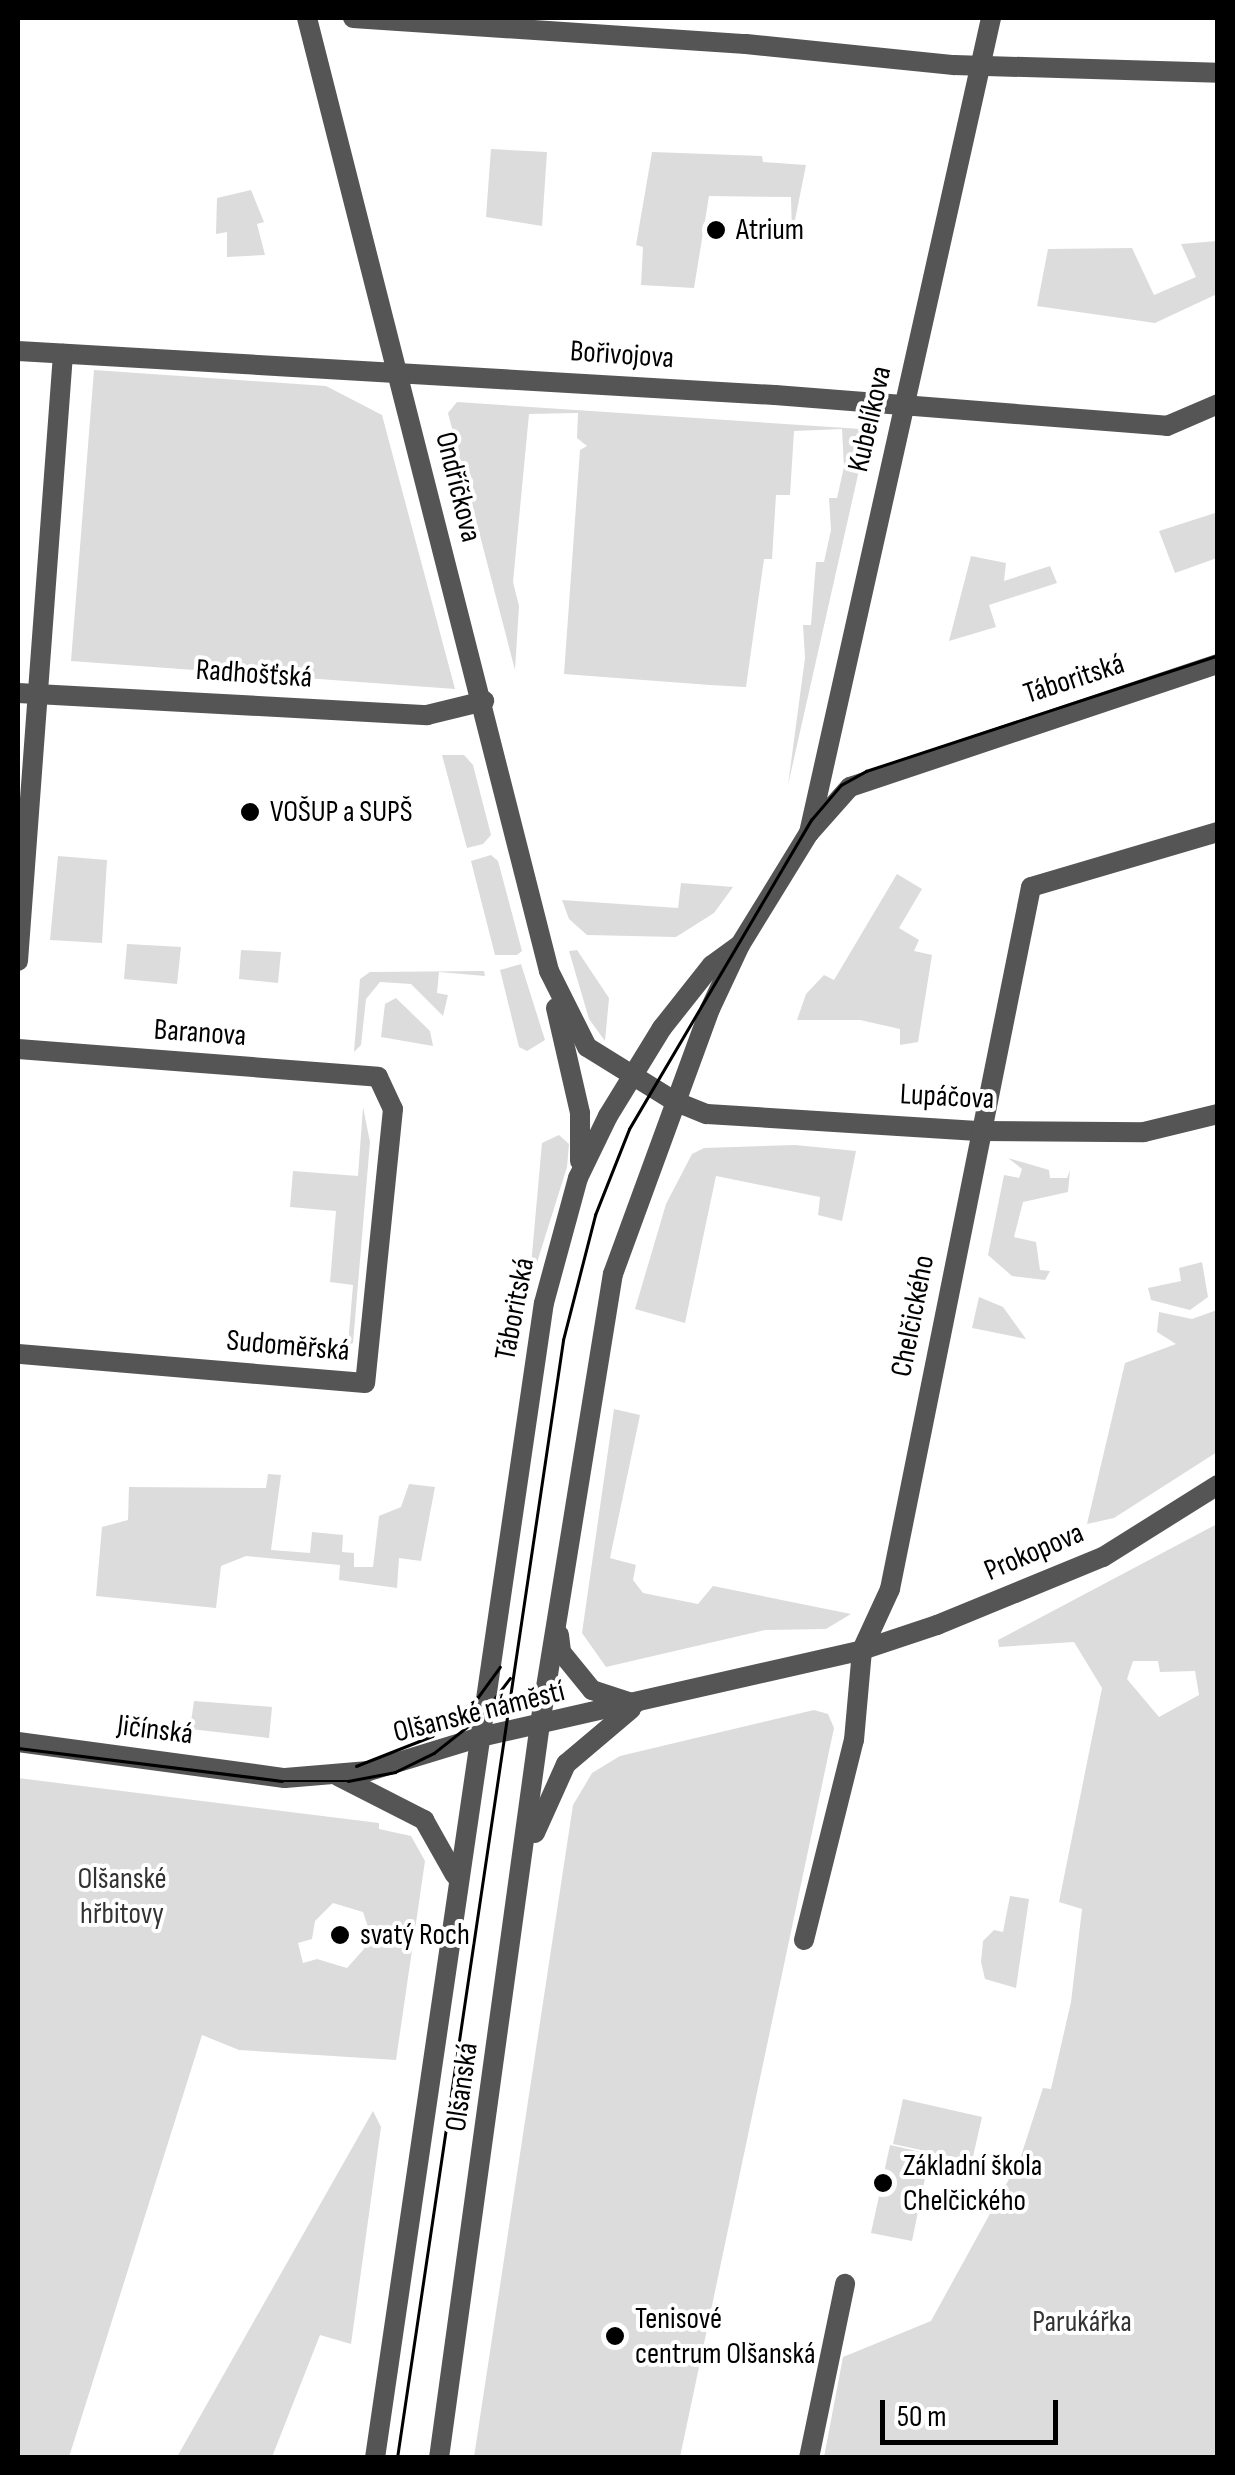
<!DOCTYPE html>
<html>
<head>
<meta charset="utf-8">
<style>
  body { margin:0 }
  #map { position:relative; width:1235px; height:2475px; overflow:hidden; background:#fff; font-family:"Sofia Sans Condensed",sans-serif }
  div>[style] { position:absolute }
  .green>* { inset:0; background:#dcdcdc }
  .minor>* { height:20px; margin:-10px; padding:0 10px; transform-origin:10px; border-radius:10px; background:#555 }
  .tertiary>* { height:20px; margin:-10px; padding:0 10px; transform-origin:10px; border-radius:10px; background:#555 }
  .tram>* { height:2.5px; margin:-1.25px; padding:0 1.25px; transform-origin:1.25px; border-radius:1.25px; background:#000 }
  .dots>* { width:28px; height:28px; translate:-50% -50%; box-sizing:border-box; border:5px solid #fff; border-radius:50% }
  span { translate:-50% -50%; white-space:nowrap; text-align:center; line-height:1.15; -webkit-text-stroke:8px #fff; paint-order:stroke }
  .poi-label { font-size:30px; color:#000 }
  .left { translate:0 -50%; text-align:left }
  .street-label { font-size:30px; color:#000 }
  .park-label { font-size:30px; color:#333 }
  .frame { position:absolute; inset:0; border:20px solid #000; pointer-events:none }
  .scale { position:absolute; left:880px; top:2400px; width:178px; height:45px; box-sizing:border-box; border:5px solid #000; border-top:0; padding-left:12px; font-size:30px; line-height:35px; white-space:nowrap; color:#000; -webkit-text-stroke:8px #fff; paint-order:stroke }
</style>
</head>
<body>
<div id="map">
  <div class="green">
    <i style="clip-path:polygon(491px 149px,547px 152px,542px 226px,486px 217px)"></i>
    <i style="clip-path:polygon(652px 152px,762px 156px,763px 162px,806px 165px,792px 235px,791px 197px,709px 196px,694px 288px,641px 285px,643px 247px,636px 245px)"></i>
    <i style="clip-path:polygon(251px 190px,264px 222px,257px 224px,265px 255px,227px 257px,227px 232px,216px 234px,217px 198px)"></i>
    <i style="clip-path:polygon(1217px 241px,1217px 294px,1155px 323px,1037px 306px,1048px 249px,1132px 248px,1154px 295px,1196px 277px,1181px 244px)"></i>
    <i style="clip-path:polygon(94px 370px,326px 386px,382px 415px,455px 689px,71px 661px)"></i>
    <i style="clip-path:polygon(457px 402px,861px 429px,867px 435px,788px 785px,805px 658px,803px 625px,811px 625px,816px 562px,824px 562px,831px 530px,829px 498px,837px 498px,844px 467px,842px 429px,794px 431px,790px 495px,776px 495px,772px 559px,764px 559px,746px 687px,710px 685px,564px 674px,580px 450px,587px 446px,577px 438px,578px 413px,529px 414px,513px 582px,519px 606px,515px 670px,448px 413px)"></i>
    <i style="clip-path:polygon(1215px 513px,1217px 558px,1175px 573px,1159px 531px)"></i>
    <i style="clip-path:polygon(971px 556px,1006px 563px,1004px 581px,1050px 566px,1057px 583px,989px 605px,996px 627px,949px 641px)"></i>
    <i style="clip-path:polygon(442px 755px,464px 755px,473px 765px,491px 835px,483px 844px,467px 848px)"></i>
    <i style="clip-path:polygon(491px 855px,498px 861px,522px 951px,517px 955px,495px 955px,471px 861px)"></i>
    <i style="clip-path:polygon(58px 856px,107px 860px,102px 943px,50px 940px)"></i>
    <i style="clip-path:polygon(897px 874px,922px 889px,899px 928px,919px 940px,914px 951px,932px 955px,918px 1042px,900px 1045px,900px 1029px,860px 1020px,797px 1020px,806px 994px,824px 975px,834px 980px)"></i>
    <i style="clip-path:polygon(681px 883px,733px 887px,714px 913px,676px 937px,587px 935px,569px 919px,562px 900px,678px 908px)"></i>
    <i style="clip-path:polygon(127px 944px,181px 947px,177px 984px,124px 979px)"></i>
    <i style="clip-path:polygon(241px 950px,281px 952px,278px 983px,239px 979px)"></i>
    <i style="clip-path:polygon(577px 950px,609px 998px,605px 1041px,589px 1019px,569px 951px)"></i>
    <i style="clip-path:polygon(521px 964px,545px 1040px,527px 1051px,519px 1047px,500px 970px)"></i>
    <i style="clip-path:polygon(484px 971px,485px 976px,439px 972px,437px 993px,448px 995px,443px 1016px,411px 984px,380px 982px,366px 999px,361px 1045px,354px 1052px,360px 979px,370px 972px)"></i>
    <i style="clip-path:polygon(396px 998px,430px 1031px,433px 1046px,381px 1037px,385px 1004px)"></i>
    <i style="clip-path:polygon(363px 1107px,370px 1142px,353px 1343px,348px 1345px,353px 1285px,330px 1282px,336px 1211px,290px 1207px,293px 1171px,358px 1176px)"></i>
    <i style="clip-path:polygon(559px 1135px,569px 1144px,567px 1167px,529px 1288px,542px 1143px)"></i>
    <i style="clip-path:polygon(795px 1145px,856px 1151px,842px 1221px,818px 1215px,820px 1197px,716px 1176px,685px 1323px,635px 1309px,666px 1204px,692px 1154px,704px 1148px)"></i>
    <i style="clip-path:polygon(1008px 1158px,1049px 1170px,1050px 1178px,1067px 1178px,1070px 1170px,1068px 1192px,1023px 1202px,1014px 1237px,1036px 1242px,1040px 1270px,1050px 1271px,1045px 1280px,1012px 1276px,988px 1255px,1004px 1175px,1019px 1178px,1022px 1169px)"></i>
    <i style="clip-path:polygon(1202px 1262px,1208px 1297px,1190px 1310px,1151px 1300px,1148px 1288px,1181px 1281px,1179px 1268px)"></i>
    <i style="clip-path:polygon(979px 1297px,1003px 1307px,1026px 1339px,972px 1328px)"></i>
    <i style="clip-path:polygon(1217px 1310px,1217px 1452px,1114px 1518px,1087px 1524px,1125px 1363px,1176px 1344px,1157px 1332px,1159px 1312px,1192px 1319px)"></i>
    <i style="clip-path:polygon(614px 1409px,640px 1415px,610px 1558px,636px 1565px,633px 1580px,643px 1593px,698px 1604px,713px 1586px,851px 1614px,826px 1629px,765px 1630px,606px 1667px,582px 1633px)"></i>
    <i style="clip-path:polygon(268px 1474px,281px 1475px,271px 1550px,310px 1553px,312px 1532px,343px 1535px,342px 1552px,354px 1553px,354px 1567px,373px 1567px,379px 1516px,401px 1507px,409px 1484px,435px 1487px,421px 1561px,399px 1558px,397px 1588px,339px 1580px,340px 1565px,246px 1556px,221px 1566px,216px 1608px,96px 1596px,102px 1527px,128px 1520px,129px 1487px,266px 1488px)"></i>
    <i style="clip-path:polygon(evenodd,1217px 1524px,1217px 2457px,824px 2457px,843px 2357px,931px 2321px,1020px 2159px,1043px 2088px,1051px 2089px,1071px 2002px,1082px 1909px,1059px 1902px,1102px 1688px,1074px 1642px,999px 1647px,998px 1640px,1217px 1524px,1133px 1661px,1158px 1661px,1160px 1672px,1195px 1671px,1199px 1695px,1159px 1717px,1127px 1679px,1133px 1661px)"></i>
    <i style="clip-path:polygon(194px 1701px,272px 1707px,269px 1738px,190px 1729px)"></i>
    <i style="clip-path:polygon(814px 1710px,828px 1714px,834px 1728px,680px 2457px,474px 2457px,573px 1805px,592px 1773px,620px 1756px)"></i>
    <i style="clip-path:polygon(evenodd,18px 1778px,379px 1823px,379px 1829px,411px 1836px,425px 1861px,396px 2060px,239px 2050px,202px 2035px,69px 2457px,18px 2457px,18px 1778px,333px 1903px,363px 1912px,368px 1927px,364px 1949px,347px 1968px,317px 1959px,303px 1963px,298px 1943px,312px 1939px,315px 1921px,333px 1903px)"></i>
    <i style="clip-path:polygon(1010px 1896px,1029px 1899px,1016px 1988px,985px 1979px,981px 1962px,983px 1941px,994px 1930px,1003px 1932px)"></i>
    <i style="clip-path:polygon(903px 2099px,982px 2117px,972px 2161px,893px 2144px)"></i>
    <i style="clip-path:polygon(373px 2111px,381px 2127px,351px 2344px,320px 2335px,272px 2457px,177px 2457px)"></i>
    <i style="clip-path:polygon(890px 2145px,930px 2154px,912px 2241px,871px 2233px)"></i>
  </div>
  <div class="minor">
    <i style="left:353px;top:18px;width:394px;rotate:3.8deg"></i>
    <i style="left:746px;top:44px;width:209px;rotate:5.8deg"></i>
    <i style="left:954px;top:65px;width:264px;rotate:1.7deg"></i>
    <i style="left:18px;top:351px;width:758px;rotate:3.33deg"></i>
    <i style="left:775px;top:395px;width:393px;rotate:4.5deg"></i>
    <i style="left:1167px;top:426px;width:56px;rotate:-23.3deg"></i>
    <i style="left:18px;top:693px;width:410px;rotate:3.1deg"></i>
    <i style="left:427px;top:715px;width:59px;rotate:-13.8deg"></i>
    <i style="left:809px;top:833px;width:835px;rotate:-77.41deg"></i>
    <i style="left:18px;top:961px;width:609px;rotate:-85.76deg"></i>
    <i style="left:18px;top:1049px;width:361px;rotate:4.4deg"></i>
    <i style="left:378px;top:1077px;width:35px;rotate:65deg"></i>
    <i style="left:393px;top:1109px;width:275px;rotate:95.8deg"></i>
    <i style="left:365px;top:1383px;width:348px;rotate:-175.2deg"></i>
    <i style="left:674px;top:1101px;width:35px;rotate:22deg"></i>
    <i style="left:707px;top:1114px;width:275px;rotate:3.6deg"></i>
    <i style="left:981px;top:1131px;width:163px;rotate:0.4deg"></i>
    <i style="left:1144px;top:1132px;width:76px;rotate:-13.7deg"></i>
    <i style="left:804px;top:1940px;width:206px;rotate:-76deg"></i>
    <i style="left:854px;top:1740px;width:90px;rotate:-84.9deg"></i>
    <i style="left:862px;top:1650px;width:67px;rotate:-65.3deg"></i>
    <i style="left:890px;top:1589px;width:716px;rotate:-78.64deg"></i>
    <i style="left:1031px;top:887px;width:195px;rotate:-16.4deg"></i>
    <i style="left:809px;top:2458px;width:178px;rotate:-78.3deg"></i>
  </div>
  <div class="tertiary">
    <i style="left:307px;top:18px;width:983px;rotate:75.75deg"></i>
    <i style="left:549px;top:971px;width:85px;rotate:63.4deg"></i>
    <i style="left:587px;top:1047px;width:102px;rotate:31.8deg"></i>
    <i style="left:556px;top:1008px;width:108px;rotate:77.1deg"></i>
    <i style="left:580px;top:1113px;width:48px;rotate:90deg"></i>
    <i style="left:559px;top:1635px;width:17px;rotate:83deg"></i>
    <i style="left:561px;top:1652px;width:49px;rotate:50.8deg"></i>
    <i style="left:592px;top:1690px;width:45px;rotate:18deg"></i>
    <i style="left:18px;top:1742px;width:269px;rotate:7.7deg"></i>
    <i style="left:285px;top:1778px;width:84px;rotate:-4.8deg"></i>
    <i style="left:369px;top:1771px;width:116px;rotate:-17deg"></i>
    <i style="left:480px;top:1737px;width:392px;rotate:-12.8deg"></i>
    <i style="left:862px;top:1650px;width:79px;rotate:-18.4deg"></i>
    <i style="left:937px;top:1625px;width:179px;rotate:-22.3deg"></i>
    <i style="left:1103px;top:1557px;width:136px;rotate:-32.1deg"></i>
    <i style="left:338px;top:1776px;width:97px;rotate:27.1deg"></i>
    <i style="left:424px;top:1820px;width:63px;rotate:60.6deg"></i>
    <i style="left:535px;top:1833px;width:76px;rotate:-65.8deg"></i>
    <i style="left:566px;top:1764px;width:85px;rotate:-40.2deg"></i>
    <i style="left:375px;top:2458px;width:1167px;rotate:-81.68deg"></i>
    <i style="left:544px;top:1303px;width:130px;rotate:-74.8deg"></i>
    <i style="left:578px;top:1178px;width:69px;rotate:-64.2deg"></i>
    <i style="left:608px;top:1116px;width:103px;rotate:-58.5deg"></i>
    <i style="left:662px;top:1028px;width:80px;rotate:-51.6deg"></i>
    <i style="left:712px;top:965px;width:34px;rotate:-36deg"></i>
    <i style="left:439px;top:2458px;width:741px;rotate:-82.17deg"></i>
    <i style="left:540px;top:1724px;width:456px;rotate:-80.8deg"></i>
    <i style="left:613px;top:1274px;width:282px;rotate:-69.9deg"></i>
    <i style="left:710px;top:1009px;width:71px;rotate:-64.9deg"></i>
    <i style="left:740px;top:945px;width:132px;rotate:-58.4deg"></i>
    <i style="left:809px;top:833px;width:62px;rotate:-48.3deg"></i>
    <i style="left:850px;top:787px;width:388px;rotate:-18.5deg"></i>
  </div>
  <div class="tram">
    <i style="left:18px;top:1748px;width:266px;rotate:7.1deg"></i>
    <i style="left:282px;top:1781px;width:66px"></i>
    <i style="left:348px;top:1781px;width:48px;rotate:-10.8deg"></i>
    <i style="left:395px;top:1772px;width:43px;rotate:-26deg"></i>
    <i style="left:434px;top:1753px;width:61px;rotate:-38.4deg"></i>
    <i style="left:482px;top:1715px;width:46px;rotate:-52.9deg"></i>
    <i style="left:356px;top:1766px;width:82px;rotate:-21.5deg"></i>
    <i style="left:432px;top:1736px;width:60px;rotate:-40.3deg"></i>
    <i style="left:478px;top:1697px;width:37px;rotate:-54deg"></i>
    <i style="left:397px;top:2458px;width:1130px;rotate:-81.55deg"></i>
    <i style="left:563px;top:1340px;width:129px;rotate:-75.6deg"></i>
    <i style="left:595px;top:1215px;width:92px;rotate:-68.4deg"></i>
    <i style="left:629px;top:1129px;width:359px;rotate:-59.5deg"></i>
    <i style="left:811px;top:820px;width:46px;rotate:-49.4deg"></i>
    <i style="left:841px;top:785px;width:29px;rotate:-29deg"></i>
    <i style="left:866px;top:771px;width:371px;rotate:-18.2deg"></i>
  </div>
  <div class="dots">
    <i style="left:716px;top:230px;background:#000"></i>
    <i style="left:250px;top:812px;background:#000"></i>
    <i style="left:340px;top:1935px;background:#000"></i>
    <i style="left:883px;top:2183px;background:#000"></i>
    <i style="left:615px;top:2336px;background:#000"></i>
  </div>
  <div class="poi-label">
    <span class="left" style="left:736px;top:230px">Atrium</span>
    <span class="left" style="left:270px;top:812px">VOŠUP a SUPŠ</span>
    <span class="left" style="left:360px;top:1935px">svatý Roch</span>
    <span class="left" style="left:903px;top:2183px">Základní škola<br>Chelčického</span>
    <span class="left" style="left:635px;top:2336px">Tenisové<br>centrum Olšanská</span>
  </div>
  <div class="street-label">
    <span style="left:622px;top:355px;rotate:4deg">Bořivojova</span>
    <span style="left:870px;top:419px;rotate:-77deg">Kubelíkova</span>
    <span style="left:458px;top:487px;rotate:76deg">Ondříčkova</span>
    <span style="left:254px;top:674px;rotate:4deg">Radhošťská</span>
    <span style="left:1074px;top:679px;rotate:-18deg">Táboritská</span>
    <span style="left:200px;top:1033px;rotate:4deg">Baranova</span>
    <span style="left:947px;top:1097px;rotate:3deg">Lupáčova</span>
    <span style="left:515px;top:1309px;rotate:-79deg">Táboritská</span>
    <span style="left:913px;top:1316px;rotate:-79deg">Chelčického</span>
    <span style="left:288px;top:1346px;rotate:5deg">Sudoměřská</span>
    <span style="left:1034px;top:1552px;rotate:-23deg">Prokopova</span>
    <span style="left:479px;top:1712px;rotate:-14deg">Olšanské náměstí</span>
    <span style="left:155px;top:1730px;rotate:7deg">Jičínská</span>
    <span style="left:462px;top:2087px;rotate:-82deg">Olšanská</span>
  </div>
  <div class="park-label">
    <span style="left:122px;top:1896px">Olšanské<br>hřbitovy</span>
    <span style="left:1082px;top:2322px">Parukářka</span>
  </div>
  <div class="frame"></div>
  <div class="scale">50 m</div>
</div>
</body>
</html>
